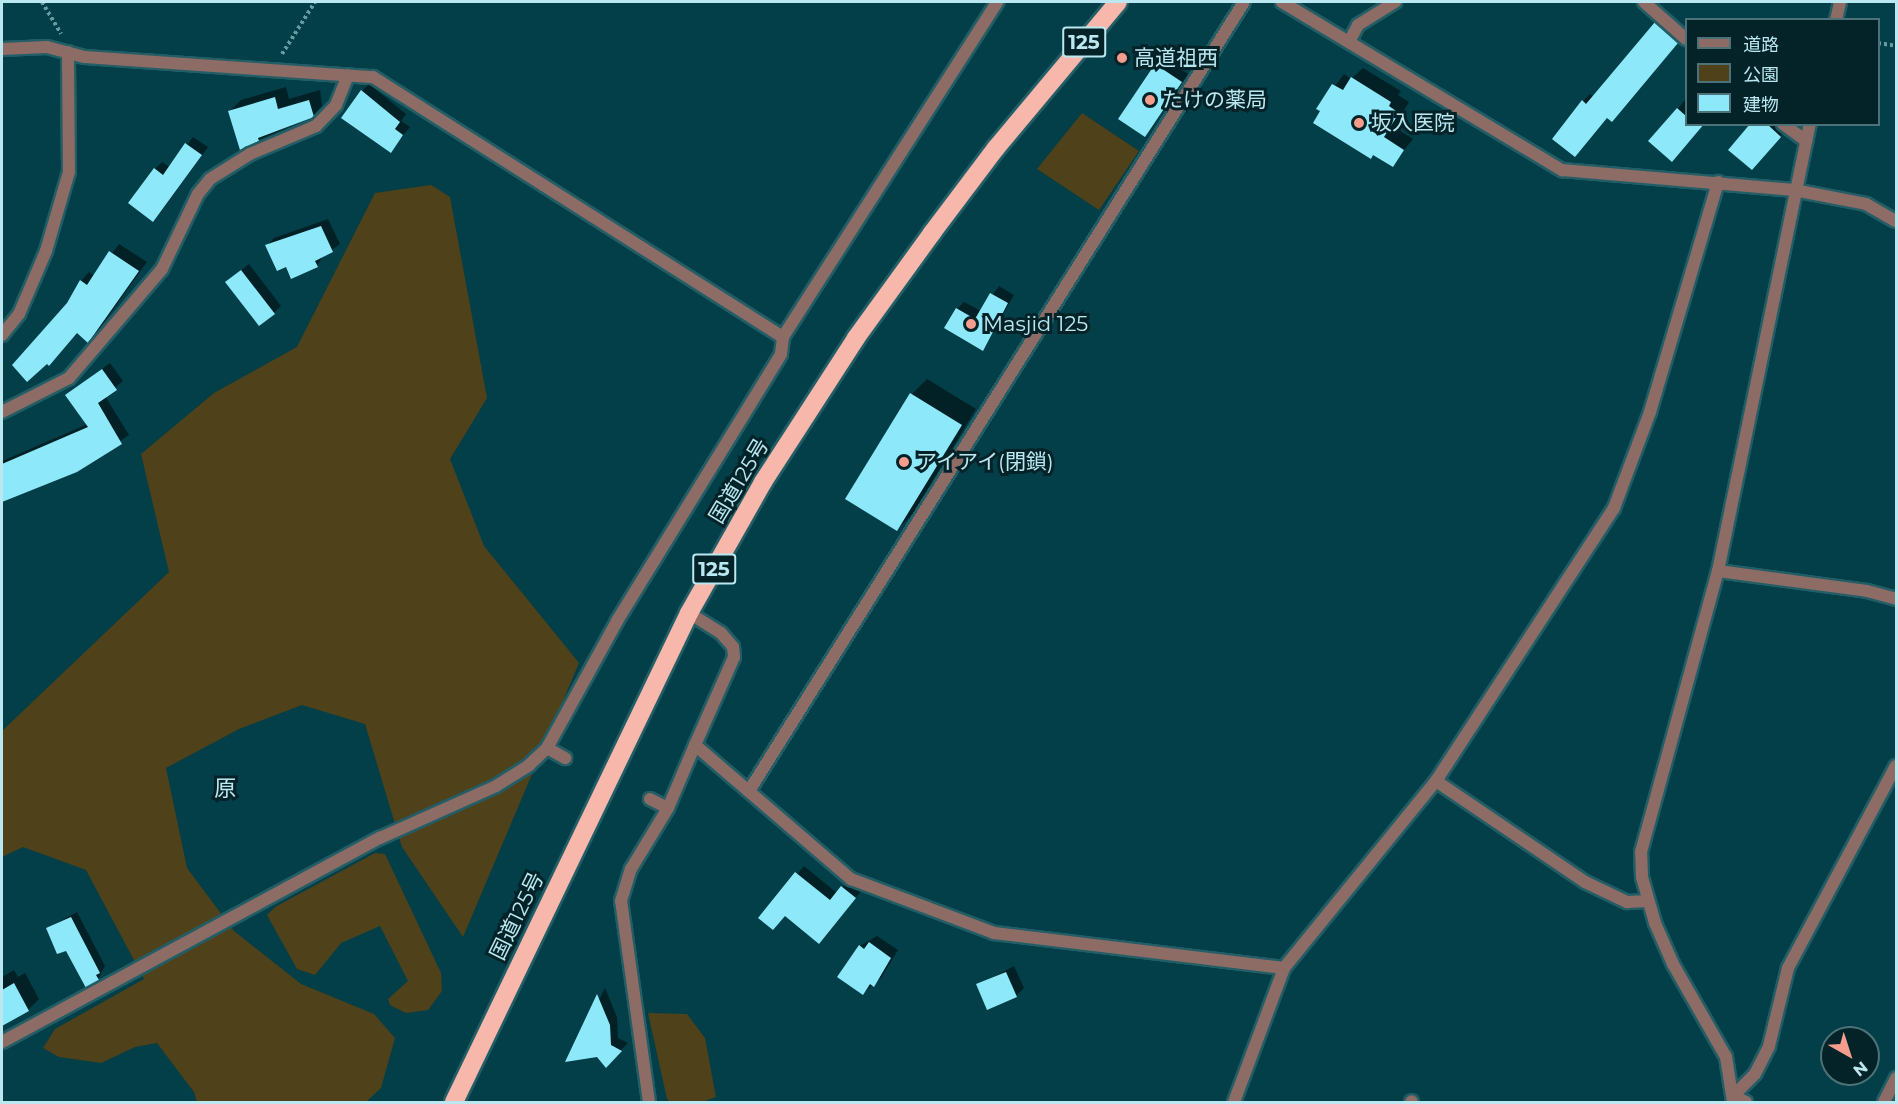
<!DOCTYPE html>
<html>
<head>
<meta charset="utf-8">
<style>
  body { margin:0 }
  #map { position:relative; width:1898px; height:1104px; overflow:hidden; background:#023f48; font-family:Montserrat,"Noto Sans JP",sans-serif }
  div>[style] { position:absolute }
  .green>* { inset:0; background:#4f4119 }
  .shadow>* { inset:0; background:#0007 }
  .building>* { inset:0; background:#8de9fa }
  .path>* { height:4px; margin-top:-2px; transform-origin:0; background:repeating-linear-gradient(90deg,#679ba4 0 3px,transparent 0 6px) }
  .roads { filter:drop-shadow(2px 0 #235d66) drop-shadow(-2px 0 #235d66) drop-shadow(0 2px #235d66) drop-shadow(0 -2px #235d66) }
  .lane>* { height:12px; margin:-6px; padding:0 6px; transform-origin:6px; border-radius:6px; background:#8c6c65 }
  .street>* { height:12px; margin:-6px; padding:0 6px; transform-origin:6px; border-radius:6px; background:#8c6c65 }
  .highway>* { height:18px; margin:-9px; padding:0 9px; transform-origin:9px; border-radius:9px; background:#f7b7ab }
  .dots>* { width:16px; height:16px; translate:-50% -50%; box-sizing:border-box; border:3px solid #032329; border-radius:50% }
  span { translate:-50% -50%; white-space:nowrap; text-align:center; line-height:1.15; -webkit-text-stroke:6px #032329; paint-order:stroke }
  .shield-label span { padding:2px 4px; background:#032329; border:2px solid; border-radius:4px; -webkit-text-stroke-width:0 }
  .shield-label { font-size:20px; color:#bbe7f0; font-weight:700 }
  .poi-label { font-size:21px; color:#bbe7f0 }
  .left { translate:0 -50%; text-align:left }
  .street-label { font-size:21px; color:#bbe7f0 }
  .neighbourhood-label { font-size:22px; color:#bbe7f0 }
  .frame { position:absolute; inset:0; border:3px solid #bbe7f0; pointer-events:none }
  .legend { position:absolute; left:1685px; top:18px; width:195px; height:108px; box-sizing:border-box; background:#032329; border:2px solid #4d7179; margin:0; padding:8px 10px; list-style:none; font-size:18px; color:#bbe7f0 }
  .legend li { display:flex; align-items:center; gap:12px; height:30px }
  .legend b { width:30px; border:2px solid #4d7179 }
  .north { position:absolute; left:1820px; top:1026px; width:60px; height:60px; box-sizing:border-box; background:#032329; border:2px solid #4d7179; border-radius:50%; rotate:141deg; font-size:16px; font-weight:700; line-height:24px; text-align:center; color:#bbe7f0 }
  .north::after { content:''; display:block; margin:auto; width:21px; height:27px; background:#f49d8d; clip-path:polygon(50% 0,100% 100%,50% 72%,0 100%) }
</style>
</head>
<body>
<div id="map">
  <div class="green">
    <i style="clip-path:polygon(1082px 113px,1139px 151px,1099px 210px,1037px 169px)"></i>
    <i style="clip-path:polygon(431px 185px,450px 197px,487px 398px,450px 459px,484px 546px,579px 663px,463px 937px,402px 847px,365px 724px,302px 705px,239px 729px,166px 768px,187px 868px,234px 931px,301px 984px,374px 1014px,395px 1038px,381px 1088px,366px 1102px,197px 1102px,194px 1092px,157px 1043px,135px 1047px,101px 1063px,59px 1057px,43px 1048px,55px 1029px,144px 979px,86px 870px,23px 847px,2px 857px,2px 731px,169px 572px,141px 454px,214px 393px,297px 347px,375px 193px)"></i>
    <i style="clip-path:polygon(375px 853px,385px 854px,441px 973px,442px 991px,428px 1010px,406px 1013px,390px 1005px,388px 999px,408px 981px,380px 926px,341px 943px,315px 975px,297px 969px,267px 915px,275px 907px)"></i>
    <i style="clip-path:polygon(648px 1013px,687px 1014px,705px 1038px,716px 1097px,702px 1102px,670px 1102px,667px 1099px)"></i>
  </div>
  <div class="shadow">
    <i style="clip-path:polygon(1663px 16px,1684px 35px,1619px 113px,1608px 117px,1582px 148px,1583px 101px,1590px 94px,1594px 97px)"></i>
    <i style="clip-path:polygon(1163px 58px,1188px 74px,1145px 135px,1156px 65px)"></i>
    <i style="clip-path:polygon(1363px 68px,1401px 91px,1398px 95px,1409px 102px,1394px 127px,1413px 139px,1392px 165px,1318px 109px,1344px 74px,1351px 79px)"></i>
    <i style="clip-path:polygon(369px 84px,406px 114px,401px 121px,410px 127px,390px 151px,362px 91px)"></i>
    <i style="clip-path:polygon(286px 87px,289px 99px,320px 90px,322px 106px,310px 118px,258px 140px,230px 111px,241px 100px)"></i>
    <i style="clip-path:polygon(1686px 99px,1686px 124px,1650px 141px)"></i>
    <i style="clip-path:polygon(1752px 124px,1782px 124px,1787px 128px,1759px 161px)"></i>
    <i style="clip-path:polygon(193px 137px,208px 147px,160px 213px,155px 169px,162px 162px,170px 167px)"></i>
    <i style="clip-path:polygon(328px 219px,340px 244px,323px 256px,317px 266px,287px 265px,267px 246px,274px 238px)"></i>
    <i style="clip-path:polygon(119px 244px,147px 262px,97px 332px,88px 341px,78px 331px,49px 364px,69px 303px,81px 281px,89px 272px,95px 276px)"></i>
    <i style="clip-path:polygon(249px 264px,281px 306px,274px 313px,235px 275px)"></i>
    <i style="clip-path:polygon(999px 286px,1014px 295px,983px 349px,957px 309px,964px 302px,981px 311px)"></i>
    <i style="clip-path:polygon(110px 363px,123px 381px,105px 396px,129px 435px,76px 470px,2px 501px,2px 461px,88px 424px,67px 395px)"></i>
    <i style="clip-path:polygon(927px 379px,976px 409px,912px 515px,897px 529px,847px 499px,912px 394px)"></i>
    <i style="clip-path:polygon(804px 866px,837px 893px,850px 879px,862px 890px,826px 934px,785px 915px,760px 918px)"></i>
    <i style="clip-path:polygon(77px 912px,105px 966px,98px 979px,48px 928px)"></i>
    <i style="clip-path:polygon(877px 936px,898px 950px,881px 978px,863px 993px,839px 977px,860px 946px)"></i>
    <i style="clip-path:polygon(1014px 966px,1024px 988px,1016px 996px,978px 985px)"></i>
    <i style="clip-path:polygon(14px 970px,18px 977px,25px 973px,39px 999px,28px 1010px,2px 1024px,2px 977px)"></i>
    <i style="clip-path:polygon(605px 988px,617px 1017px,618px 1038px,628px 1043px,606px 1065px,598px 1055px,568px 1060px)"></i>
  </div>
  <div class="building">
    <i style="clip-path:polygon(1655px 22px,1678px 43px,1612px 122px,1607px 118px,1575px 157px,1552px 139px,1582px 100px,1586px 104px)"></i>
    <i style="clip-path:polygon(1155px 64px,1182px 82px,1145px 137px,1118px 119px)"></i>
    <i style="clip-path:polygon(1351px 77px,1391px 102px,1389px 106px,1399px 113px,1384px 137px,1404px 150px,1393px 167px,1373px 155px,1371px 159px,1313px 123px,1320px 111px,1316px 109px,1332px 84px,1343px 90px)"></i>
    <i style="clip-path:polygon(361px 90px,400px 122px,395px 129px,403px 135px,391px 153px,341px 118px)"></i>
    <i style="clip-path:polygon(275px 97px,278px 109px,309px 100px,314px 117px,258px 138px,259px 141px,240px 150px,228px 111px)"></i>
    <i style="clip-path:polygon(1677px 108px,1686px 116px,1686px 124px,1704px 124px,1672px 162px,1648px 141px)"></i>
    <i style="clip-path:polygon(1750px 124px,1767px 124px,1781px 137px,1752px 170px,1728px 150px)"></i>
    <i style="clip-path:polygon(185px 143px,202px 155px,153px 222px,128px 203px,154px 168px,163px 175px)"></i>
    <i style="clip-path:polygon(321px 226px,333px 252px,315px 261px,318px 267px,291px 279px,286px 267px,277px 271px,265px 245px)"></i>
    <i style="clip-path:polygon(109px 251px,139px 271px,88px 343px,77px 333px,49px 366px,47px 364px,27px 382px,12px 365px,67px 303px,80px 280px,87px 285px)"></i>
    <i style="clip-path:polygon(241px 270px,275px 314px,259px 326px,225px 282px)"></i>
    <i style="clip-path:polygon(990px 293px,1008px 303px,983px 351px,944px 328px,956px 308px,975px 319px)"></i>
    <i style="clip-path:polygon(102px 369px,117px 390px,98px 403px,122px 444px,77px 472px,2px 502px,2px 464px,88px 427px,65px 395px)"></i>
    <i style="clip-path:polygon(910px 393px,962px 425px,897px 531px,845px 499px)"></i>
    <i style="clip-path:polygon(795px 872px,830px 900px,841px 886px,856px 898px,819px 944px,785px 916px,773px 930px,758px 918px)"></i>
    <i style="clip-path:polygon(71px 917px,100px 973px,96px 975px,99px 980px,86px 988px,66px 951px,57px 954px,46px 928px)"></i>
    <i style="clip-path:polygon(869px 942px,891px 958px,874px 987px,870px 984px,863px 995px,837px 977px,859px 945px,864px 949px)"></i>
    <i style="clip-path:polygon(1006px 972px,1017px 997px,987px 1010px,976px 984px)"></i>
    <i style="clip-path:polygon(14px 983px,29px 1011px,2px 1026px,2px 990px)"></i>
    <i style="clip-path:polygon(597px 994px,610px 1025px,611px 1045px,622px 1051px,606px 1068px,597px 1057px,565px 1062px)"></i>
  </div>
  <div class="path">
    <i style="left:42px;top:2px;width:37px;rotate:59deg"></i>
    <i style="left:1878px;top:43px;width:18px;rotate:9deg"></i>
    <i style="left:282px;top:54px;width:62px;rotate:-57.6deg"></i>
  </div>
  <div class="roads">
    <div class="lane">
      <i style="left:1644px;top:2px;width:56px;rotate:41.4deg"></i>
      <i style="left:1349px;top:42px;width:19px;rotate:-62deg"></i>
      <i style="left:1358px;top:25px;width:44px;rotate:-31.9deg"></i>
      <i style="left:1783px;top:124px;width:29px;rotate:36deg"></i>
      <i style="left:2px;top:412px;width:75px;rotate:-26.9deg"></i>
      <i style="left:69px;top:378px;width:143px;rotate:-49.5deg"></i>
      <i style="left:162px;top:269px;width:83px;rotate:-64.4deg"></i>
      <i style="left:198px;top:194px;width:19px;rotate:-51deg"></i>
      <i style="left:210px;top:179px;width:47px;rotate:-32deg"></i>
      <i style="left:250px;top:154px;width:72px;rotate:-23deg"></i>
      <i style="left:316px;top:126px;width:29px;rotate:-46deg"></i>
      <i style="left:336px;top:105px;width:32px;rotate:-68deg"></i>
      <i style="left:689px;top:613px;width:38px;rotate:32deg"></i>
      <i style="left:721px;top:633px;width:18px;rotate:49deg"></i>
      <i style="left:733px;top:647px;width:10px;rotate:84deg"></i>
      <i style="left:734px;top:657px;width:96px;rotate:113.9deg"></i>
      <i style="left:695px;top:745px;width:206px;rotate:40.7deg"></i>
      <i style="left:851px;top:879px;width:153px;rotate:20.7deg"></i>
      <i style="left:994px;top:933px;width:292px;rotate:6.9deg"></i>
      <i style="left:547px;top:748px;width:21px;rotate:29deg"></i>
      <i style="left:1436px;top:781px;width:180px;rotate:34.1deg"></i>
      <i style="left:1585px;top:882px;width:47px;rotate:25.5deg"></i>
      <i style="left:1627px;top:902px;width:20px;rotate:-3deg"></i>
      <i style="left:749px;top:791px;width:931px;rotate:-57.9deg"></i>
      <i style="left:650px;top:799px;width:20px;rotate:27deg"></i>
      <i style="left:2px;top:1042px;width:430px;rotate:-28.4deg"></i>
      <i style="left:380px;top:838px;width:127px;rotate:-24.1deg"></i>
      <i style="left:496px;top:786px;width:39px;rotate:-32deg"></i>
      <i style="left:529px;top:765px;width:25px;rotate:-43deg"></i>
      <i style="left:547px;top:748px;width:145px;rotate:-61.1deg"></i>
      <i style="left:617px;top:621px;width:313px;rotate:-58.4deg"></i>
      <i style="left:781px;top:354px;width:17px;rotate:-83deg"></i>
      <i style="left:649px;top:1102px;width:203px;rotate:-97.9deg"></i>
      <i style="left:621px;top:901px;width:34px;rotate:-73deg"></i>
      <i style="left:631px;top:869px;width:71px;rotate:-58.8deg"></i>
      <i style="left:668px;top:808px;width:69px;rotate:-66.8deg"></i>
      <i style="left:1411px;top:1102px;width:1px;rotate:-45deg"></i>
    </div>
    <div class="street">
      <i style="left:1282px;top:2px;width:327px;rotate:31deg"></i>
      <i style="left:1562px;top:170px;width:233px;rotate:4.9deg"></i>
      <i style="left:1794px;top:190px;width:73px;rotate:11deg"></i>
      <i style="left:1866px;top:204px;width:34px;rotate:30deg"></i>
      <i style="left:1836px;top:20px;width:18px;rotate:-77deg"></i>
      <i style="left:2px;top:49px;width:45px;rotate:-2.5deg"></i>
      <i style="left:47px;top:47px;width:39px;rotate:15deg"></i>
      <i style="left:85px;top:57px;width:289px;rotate:4deg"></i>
      <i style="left:373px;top:77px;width:485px;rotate:32.4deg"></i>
      <i style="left:783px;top:337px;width:398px;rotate:-57.4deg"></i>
      <i style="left:2px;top:335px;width:27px;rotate:-51deg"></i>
      <i style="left:19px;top:314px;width:69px;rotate:-66.8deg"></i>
      <i style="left:46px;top:251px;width:82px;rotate:-73.8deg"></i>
      <i style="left:69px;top:172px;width:120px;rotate:-90.5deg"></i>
      <i style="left:1718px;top:571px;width:150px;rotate:7.6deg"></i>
      <i style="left:1867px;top:591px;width:30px;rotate:15deg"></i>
      <i style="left:1234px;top:1102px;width:143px;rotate:-69.5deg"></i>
      <i style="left:1284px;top:968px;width:241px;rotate:-50.9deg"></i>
      <i style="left:1436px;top:781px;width:326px;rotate:-56.9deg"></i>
      <i style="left:1614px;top:508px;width:103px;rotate:-69.4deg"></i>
      <i style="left:1650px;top:412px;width:240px;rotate:-73.5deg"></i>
      <i style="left:1733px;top:1102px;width:46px;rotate:-98.8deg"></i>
      <i style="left:1726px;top:1057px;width:107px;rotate:-119.7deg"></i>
      <i style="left:1673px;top:964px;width:45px;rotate:-113.7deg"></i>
      <i style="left:1655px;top:923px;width:48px;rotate:-105.8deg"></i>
      <i style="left:1642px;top:877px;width:25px;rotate:-92deg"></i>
      <i style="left:1641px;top:852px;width:291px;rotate:-74.7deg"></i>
      <i style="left:1718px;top:571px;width:456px;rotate:-78.4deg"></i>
      <i style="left:1746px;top:1102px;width:14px;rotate:-155deg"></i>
      <i style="left:1733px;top:1096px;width:31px;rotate:-45deg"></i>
      <i style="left:1755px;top:1074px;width:31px;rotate:-63deg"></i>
      <i style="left:1769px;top:1046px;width:80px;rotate:-76.3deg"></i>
      <i style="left:1788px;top:968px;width:229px;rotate:-61.9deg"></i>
      <i style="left:1884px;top:1102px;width:27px;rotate:-63deg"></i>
    </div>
    <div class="highway">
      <i style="left:454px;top:1102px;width:543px;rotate:-64.33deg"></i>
      <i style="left:689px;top:613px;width:150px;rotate:-60.5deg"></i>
      <i style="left:763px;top:482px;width:171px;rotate:-57.1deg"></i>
      <i style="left:856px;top:338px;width:130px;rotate:-54.1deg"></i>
      <i style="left:932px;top:233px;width:106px;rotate:-53deg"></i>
      <i style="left:996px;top:148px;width:190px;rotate:-50.1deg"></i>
    </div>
  </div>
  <div class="dots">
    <i style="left:1122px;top:58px;background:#f49d8d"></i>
    <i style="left:1150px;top:100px;background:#f49d8d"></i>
    <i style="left:1359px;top:123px;background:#f49d8d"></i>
    <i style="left:971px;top:324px;background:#f49d8d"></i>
    <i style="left:904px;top:462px;background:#f49d8d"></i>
  </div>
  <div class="shield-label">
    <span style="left:1084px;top:42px">125</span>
    <span style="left:714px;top:569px">125</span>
  </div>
  <div class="poi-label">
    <span class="left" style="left:1134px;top:58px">高道祖西</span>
    <span class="left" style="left:1162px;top:100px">たけの薬局</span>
    <span class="left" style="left:1371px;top:123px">坂入医院</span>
    <span class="left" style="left:983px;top:324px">Masjid 125</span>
    <span class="left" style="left:916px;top:462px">アイアイ(閉鎖)</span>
  </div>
  <div class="street-label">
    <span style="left:739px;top:481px;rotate:-59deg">国道125号</span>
    <span style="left:517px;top:916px;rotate:-64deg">国道125号</span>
  </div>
  <div class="neighbourhood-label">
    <span style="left:225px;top:789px">原</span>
  </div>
  <div class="frame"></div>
  <ul class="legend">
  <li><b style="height:8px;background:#8c6c65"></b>道路</li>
  <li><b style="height:16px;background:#4f4119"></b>公園</li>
  <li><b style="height:16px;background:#8de9fa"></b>建物</li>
  </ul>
  <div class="north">N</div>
</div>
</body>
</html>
